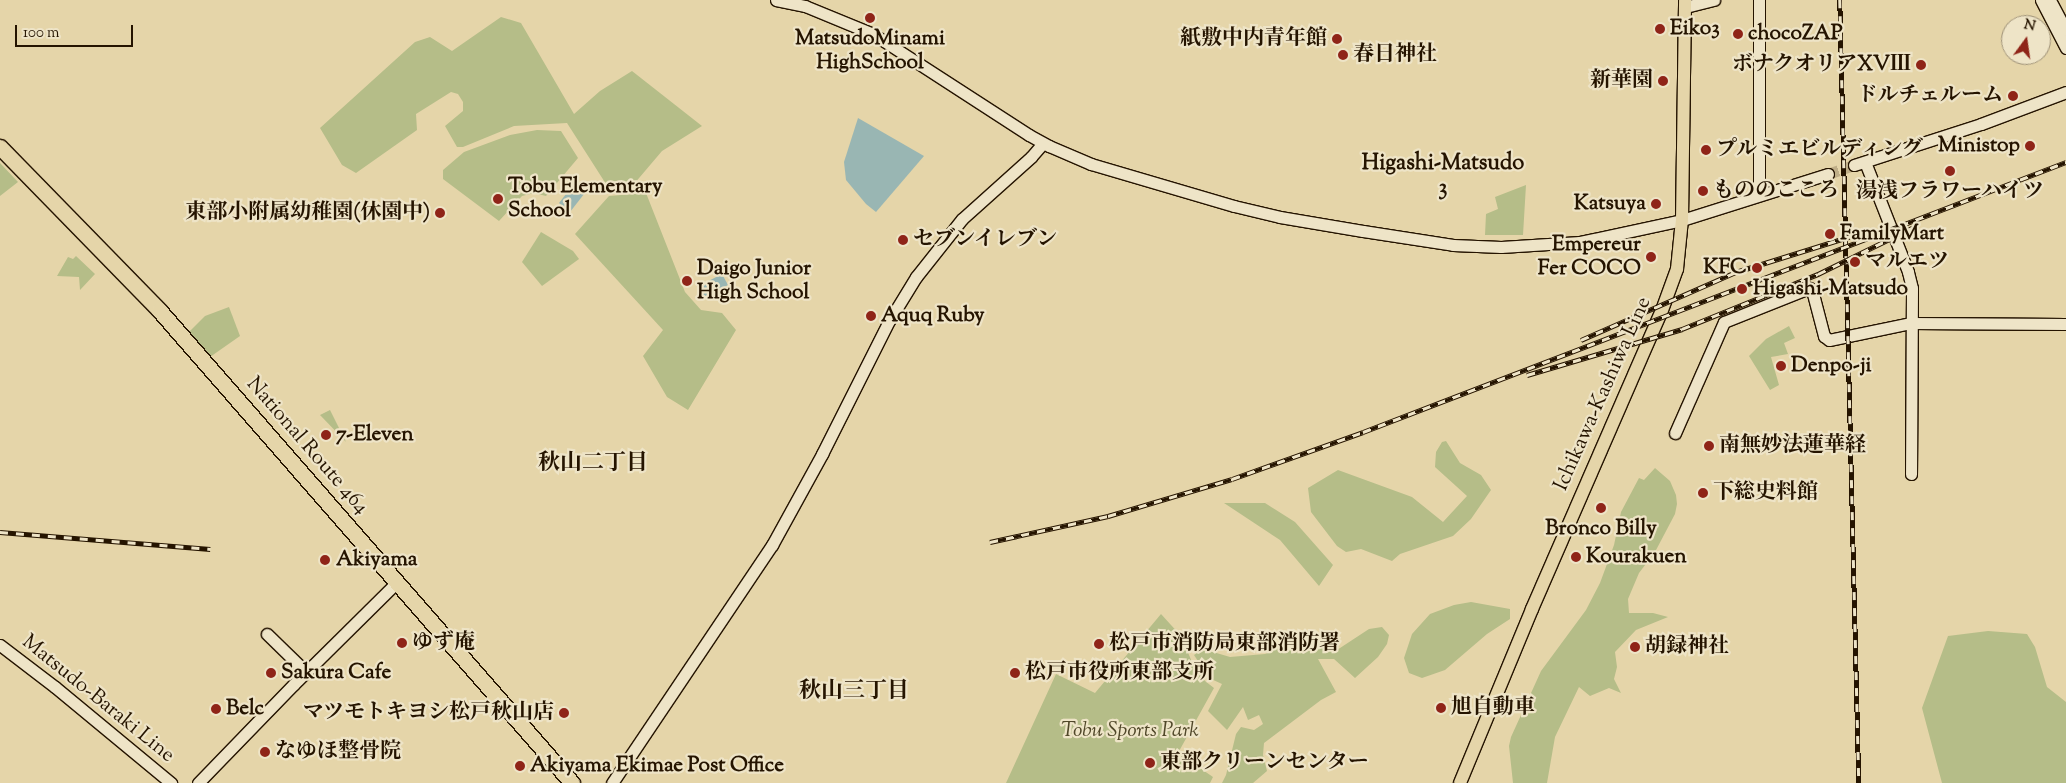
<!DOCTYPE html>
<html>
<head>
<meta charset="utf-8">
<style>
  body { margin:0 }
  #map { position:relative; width:2066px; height:783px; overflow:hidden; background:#e5d5a9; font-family:"Sorts Mill Goudy","Noto Serif JP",serif }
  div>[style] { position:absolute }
  .green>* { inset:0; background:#b5bd88 }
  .water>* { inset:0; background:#99b6b3 }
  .secondary-tunnel>* { height:11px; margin-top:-5.5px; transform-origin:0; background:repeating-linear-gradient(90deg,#bfae87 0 11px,transparent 0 16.5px) }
  .roads { filter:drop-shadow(1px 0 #251400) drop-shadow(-1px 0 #251400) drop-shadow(0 1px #251400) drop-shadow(0 -1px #251400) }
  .secondary>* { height:11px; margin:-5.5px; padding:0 5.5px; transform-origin:5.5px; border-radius:5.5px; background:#eee4c7 }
  .primary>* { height:12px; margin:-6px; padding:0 6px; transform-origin:6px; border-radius:6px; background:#e5d5a9 }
  .highway>* { height:15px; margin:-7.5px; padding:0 7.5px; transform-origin:7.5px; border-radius:7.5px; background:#e5d5a9 }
  .rail>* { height:4.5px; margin-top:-2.25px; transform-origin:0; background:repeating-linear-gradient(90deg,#eee4c7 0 8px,#251400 0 16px); box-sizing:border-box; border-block:1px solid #251400 }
  .dots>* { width:14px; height:14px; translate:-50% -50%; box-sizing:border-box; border:2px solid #eee4c7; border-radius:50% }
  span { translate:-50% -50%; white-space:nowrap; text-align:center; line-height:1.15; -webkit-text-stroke:4.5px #eee4c7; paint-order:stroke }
  .poi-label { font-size:21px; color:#251400; font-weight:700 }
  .left { translate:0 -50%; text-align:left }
  .right { translate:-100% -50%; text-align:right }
  .street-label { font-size:21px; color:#251400 }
  .park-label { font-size:21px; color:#504729; font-style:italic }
  .neighbourhood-label { font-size:22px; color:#251400; font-weight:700 }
  .north { position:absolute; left:2001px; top:15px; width:50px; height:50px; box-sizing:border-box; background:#eee4c7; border:1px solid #9e9177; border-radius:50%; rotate:14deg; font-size:14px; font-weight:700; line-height:20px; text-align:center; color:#251400 }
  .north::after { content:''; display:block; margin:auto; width:18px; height:22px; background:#8f2418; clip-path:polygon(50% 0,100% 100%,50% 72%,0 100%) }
  .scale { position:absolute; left:15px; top:25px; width:118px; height:22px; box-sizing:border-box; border:2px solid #251400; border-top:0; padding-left:6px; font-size:15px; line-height:18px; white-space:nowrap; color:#251400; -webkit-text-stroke:4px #eee4c7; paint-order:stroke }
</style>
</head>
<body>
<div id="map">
  <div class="green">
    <i style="clip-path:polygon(501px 17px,521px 23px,574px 114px,600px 91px,632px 71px,702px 126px,662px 151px,634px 184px,606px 184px,567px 123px,514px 126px,463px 147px,457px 147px,445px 126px,463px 111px,463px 102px,458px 94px,451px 92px,416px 114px,417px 130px,356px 173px,342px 165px,320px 128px,415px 42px,430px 37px,452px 51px)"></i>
    <i style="clip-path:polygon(537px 130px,561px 131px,578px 158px,546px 196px,534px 193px,522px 196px,499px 221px,443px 179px,443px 170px,464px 152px,510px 135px)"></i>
    <i style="clip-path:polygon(0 163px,18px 182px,0 196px)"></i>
    <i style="clip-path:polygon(1526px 185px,1523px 235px,1485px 235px,1486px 214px,1498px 209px,1495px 197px)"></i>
    <i style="clip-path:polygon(646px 193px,685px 292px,701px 310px,722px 313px,736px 330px,688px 410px,667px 397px,643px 356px,663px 330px,575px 234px,609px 196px)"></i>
    <i style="clip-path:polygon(541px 232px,573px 251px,579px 259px,542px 286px,522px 262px)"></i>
    <i style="clip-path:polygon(76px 256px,95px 274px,80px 290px,79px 277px,57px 276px,68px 257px,73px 259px)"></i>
    <i style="clip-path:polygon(229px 307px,240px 336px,210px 357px,188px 333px,205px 316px)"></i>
    <i style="clip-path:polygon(1789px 326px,1795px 338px,1784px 343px,1788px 354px,1771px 357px,1779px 385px,1770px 390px,1749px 356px,1766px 339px)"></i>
    <i style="clip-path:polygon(330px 410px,346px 442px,320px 415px)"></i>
    <i style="clip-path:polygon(1446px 441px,1460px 463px,1481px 475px,1491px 490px,1471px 519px,1453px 536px,1400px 554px,1392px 561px,1361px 549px,1346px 552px,1337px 546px,1311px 512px,1308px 488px,1338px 470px,1412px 497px,1443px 522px,1467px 496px,1435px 467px,1436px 452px,1442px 442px)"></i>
    <i style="clip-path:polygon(1655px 468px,1670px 481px,1676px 495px,1677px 504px,1675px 514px,1655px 552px,1639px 573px,1628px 599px,1629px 613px,1653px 613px,1668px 617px,1636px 630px,1615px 652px,1617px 667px,1614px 679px,1621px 693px,1609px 688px,1590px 696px,1579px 687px,1555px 737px,1547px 783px,1513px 783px,1509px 746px,1511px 737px,1541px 671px,1586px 610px,1600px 583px,1614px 545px,1621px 512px,1639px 478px,1644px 480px)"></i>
    <i style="clip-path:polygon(1224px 503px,1265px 503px,1295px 522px,1333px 565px,1319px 586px,1280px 540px)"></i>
    <i style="clip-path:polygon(1471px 602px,1510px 609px,1510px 619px,1487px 634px,1445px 670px,1422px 678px,1409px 673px,1404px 658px,1412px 634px,1430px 614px,1454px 605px)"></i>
    <i style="clip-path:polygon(1161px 614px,1181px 636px,1192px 662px,1205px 681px,1214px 688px,1178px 753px,1213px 777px,1210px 783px,1006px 783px,1056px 674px,1095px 693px)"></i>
    <i style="clip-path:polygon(1382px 627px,1389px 635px,1387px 644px,1378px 657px,1355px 678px,1334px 659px,1318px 659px,1336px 692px,1321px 700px,1264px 743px,1263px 755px,1267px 771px,1253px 783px,1222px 783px,1226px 775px,1236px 734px,1241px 727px,1254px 730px,1263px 724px,1259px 715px,1248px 720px,1243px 707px,1227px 730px,1208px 711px,1222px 684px,1209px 678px,1194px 655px,1203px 649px,1230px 657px,1265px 654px,1290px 643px,1315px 641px,1337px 650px,1369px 629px)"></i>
    <i style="clip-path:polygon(1988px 631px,2027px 634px,2035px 647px,2047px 687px,2066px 702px,2066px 783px,1942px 783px,1922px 708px,1948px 636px)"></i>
  </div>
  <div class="water">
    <i style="clip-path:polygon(858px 118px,924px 156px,876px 212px,866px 204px,846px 180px,844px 162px)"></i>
    <i style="clip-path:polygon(577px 180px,588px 189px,570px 212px,559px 203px)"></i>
    <i style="clip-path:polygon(722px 274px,728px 285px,703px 298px,697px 287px)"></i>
  </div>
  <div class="secondary-tunnel">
    <i style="left:1828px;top:174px;width:28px;rotate:-19deg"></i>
  </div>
  <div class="roads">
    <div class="secondary">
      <i style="left:776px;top:0;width:30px;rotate:12deg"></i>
      <i style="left:805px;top:6px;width:74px;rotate:22.4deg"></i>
      <i style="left:873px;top:34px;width:186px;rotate:32.9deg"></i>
      <i style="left:1029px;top:135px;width:23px;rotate:29deg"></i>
      <i style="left:1049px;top:146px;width:46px;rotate:23.2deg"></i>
      <i style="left:1091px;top:164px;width:149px;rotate:16.4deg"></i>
      <i style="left:1234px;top:206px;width:47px;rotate:13.4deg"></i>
      <i style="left:1280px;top:217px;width:84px;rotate:9.6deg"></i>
      <i style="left:1363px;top:231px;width:91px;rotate:8.8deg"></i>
      <i style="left:1453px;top:245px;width:48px;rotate:2.4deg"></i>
      <i style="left:1501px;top:247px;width:79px;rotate:-3.6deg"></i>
      <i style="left:1580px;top:242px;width:104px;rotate:-12.2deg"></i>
      <i style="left:1682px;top:220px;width:153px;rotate:-17.5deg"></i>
      <i style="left:2041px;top:0;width:54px;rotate:62.5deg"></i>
      <i style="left:2050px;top:0;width:34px;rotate:62deg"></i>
      <i style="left:1685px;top:7px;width:30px;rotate:-14deg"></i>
      <i style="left:1865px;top:162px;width:118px;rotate:68.6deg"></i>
      <i style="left:1908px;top:272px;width:16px;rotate:76deg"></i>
      <i style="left:1912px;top:288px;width:186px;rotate:90.3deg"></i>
      <i style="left:1854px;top:165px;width:133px;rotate:-17.9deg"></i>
      <i style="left:1981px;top:124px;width:91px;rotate:-20.6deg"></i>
      <i style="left:1759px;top:195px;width:195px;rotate:-90deg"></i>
      <i style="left:1675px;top:433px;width:121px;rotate:-66.2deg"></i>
      <i style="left:1724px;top:322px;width:92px;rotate:-21.8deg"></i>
      <i style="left:1809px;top:288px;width:4px;rotate:34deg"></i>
      <i style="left:1812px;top:290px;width:48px;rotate:75.4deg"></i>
      <i style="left:1824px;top:336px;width:6px;rotate:39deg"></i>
      <i style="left:1829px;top:340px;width:84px;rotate:-11.7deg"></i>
      <i style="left:1911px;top:323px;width:155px;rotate:0.4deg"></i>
      <i style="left:267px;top:634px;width:54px;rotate:44.3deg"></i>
      <i style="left:0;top:645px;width:69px;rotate:37.4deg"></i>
      <i style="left:55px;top:687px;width:151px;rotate:39.6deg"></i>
      <i style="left:198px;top:783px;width:138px;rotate:-45.9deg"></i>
      <i style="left:294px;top:684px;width:145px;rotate:-44.7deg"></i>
      <i style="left:612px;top:783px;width:287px;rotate:-56.1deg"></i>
      <i style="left:772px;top:545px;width:104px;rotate:-61.2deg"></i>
      <i style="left:822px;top:454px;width:149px;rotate:-63.3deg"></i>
      <i style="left:889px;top:321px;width:52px;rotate:-58.5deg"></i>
      <i style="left:916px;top:277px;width:74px;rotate:-51.6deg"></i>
      <i style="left:962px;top:219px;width:93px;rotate:-41.9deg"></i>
      <i style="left:1031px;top:157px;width:18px;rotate:-49deg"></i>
    </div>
    <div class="primary">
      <i style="left:1460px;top:783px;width:188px;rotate:-67.5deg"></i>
      <i style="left:1532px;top:609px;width:323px;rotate:-66.5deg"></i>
      <i style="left:1661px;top:313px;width:47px;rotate:-70deg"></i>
      <i style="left:1677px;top:269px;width:49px;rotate:-84.2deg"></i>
      <i style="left:1682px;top:220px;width:220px;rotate:-89.2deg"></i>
    </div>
    <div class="highway">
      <i style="left:0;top:147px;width:228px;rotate:45.7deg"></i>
      <i style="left:159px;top:310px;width:628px;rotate:48.87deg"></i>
    </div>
  </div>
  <div class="rail">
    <i style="left:1840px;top:0;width:783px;rotate:88.61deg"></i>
    <i style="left:1581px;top:340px;width:169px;rotate:-23.7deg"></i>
    <i style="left:1736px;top:272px;width:138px;rotate:-17.3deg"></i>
    <i style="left:1527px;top:375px;width:162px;rotate:-16.5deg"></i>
    <i style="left:1682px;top:329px;width:147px;rotate:-22deg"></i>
    <i style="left:1818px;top:274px;width:111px;rotate:-26.1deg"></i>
    <i style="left:0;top:532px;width:211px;rotate:4.6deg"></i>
    <i style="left:990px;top:542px;width:121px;rotate:-12.4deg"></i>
    <i style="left:1108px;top:516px;width:129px;rotate:-16.6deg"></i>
    <i style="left:1232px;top:479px;width:139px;rotate:-19.7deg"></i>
    <i style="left:1363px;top:432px;width:753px;rotate:-21.01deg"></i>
  </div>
  <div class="dots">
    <i style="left:870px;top:18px;background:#8f2418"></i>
    <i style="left:1660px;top:29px;background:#8f2418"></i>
    <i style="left:1738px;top:34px;background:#8f2418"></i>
    <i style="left:1337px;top:39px;background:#8f2418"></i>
    <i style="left:1343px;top:55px;background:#8f2418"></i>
    <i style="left:1921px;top:65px;background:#8f2418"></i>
    <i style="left:1663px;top:81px;background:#8f2418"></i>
    <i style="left:2013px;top:96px;background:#8f2418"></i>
    <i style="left:2030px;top:146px;background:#8f2418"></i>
    <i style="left:1706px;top:150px;background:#8f2418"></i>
    <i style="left:1950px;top:171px;background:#8f2418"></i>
    <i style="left:1703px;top:191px;background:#8f2418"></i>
    <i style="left:498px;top:199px;background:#8f2418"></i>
    <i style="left:1656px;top:204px;background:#8f2418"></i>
    <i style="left:440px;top:213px;background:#8f2418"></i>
    <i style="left:1830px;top:234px;background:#8f2418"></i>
    <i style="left:903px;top:240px;background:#8f2418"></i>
    <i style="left:1651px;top:257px;background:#8f2418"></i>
    <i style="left:1855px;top:262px;background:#8f2418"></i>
    <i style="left:1757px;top:268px;background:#8f2418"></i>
    <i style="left:687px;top:281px;background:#8f2418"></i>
    <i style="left:1742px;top:289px;background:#8f2418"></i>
    <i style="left:871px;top:316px;background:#8f2418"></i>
    <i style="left:1781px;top:366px;background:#8f2418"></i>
    <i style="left:326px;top:435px;background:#8f2418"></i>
    <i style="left:1709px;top:446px;background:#8f2418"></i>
    <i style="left:1703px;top:493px;background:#8f2418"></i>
    <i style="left:1601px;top:508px;background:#8f2418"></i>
    <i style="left:1576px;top:557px;background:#8f2418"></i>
    <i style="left:325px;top:560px;background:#8f2418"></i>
    <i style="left:402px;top:643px;background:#8f2418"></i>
    <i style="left:1099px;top:644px;background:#8f2418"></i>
    <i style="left:1635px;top:647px;background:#8f2418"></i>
    <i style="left:271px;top:673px;background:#8f2418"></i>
    <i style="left:1015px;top:673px;background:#8f2418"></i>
    <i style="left:1441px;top:708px;background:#8f2418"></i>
    <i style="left:216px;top:709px;background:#8f2418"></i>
    <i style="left:564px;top:713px;background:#8f2418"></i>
    <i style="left:265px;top:752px;background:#8f2418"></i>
    <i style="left:1150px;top:763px;background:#8f2418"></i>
    <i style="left:520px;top:766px;background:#8f2418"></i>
  </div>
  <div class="poi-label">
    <span class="left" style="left:1670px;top:29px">Eiko3</span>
    <span class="left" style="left:1748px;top:34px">chocoZAP</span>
    <span style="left:870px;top:51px">MatsudoMinami<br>HighSchool</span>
    <span class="right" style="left:1327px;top:39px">紙敷中内青年館</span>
    <span class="left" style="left:1353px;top:55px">春日神社</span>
    <span class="right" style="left:1911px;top:65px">ボナクオリアXVⅢ</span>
    <span class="right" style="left:1653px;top:81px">新華園</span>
    <span class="right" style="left:2003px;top:96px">ドルチェルーム</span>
    <span class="right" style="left:2020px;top:146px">Ministop</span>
    <span class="left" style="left:1716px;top:150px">プルミエビルディング</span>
    <span class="left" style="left:508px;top:199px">Tobu Elementary<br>School</span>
    <span class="left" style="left:1713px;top:191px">もののこころ</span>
    <span style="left:1950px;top:192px">湯浅フラワーハイツ</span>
    <span class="right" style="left:1646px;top:204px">Katsuya</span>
    <span class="right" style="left:430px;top:213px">東部小附属幼稚園(休園中)</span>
    <span class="left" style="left:1840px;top:234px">FamilyMart</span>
    <span class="left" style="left:913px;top:240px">セブンイレブン</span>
    <span class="right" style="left:1641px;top:257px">Empereur<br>Fer COCO</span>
    <span class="left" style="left:1865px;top:262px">マルエツ</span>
    <span class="right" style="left:1747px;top:268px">KFC</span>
    <span class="left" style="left:697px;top:281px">Daigo Junior<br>High School</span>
    <span class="left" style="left:1753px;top:289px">Higashi-Matsudo</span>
    <span class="left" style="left:881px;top:316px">Aquq Ruby</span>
    <span class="left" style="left:1791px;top:366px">Denpo-ji</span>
    <span class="left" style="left:336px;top:435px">7-Eleven</span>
    <span class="left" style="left:1719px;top:446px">南無妙法蓮華経</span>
    <span class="left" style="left:1713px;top:493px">下総史料館</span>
    <span style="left:1601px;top:529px">Bronco Billy</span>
    <span class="left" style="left:1586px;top:557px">Kourakuen</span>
    <span class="left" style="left:336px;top:560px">Akiyama</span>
    <span class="left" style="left:412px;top:643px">ゆず庵</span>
    <span class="left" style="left:1109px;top:644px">松戸市消防局東部消防署</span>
    <span class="left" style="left:1645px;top:647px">胡録神社</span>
    <span class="left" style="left:281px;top:673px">Sakura Cafe</span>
    <span class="left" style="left:1025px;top:673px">松戸市役所東部支所</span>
    <span class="left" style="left:1451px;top:708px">旭自動車</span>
    <span class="left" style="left:226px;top:709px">Belc</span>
    <span class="right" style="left:554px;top:713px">マツモトキヨシ松戸秋山店</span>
    <span class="left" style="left:275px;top:752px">なゆほ整骨院</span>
    <span class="left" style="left:1160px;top:763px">東部クリーンセンター</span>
    <span class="left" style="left:530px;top:766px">Akiyama Ekimae Post Office</span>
  </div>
  <div class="street-label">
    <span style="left:1603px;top:394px;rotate:-66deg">Ichikawa-Kashiwa Line</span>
    <span style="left:307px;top:446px;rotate:49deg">National Route 464</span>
    <span style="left:98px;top:699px;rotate:39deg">Matsudo-Baraki Line</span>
  </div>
  <div class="park-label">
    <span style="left:1130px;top:731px">Tobu Sports Park</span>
  </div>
  <div class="neighbourhood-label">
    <span style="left:1443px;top:177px">Higashi-Matsudo<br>3</span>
    <span style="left:593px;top:465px">秋山二丁目</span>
    <span style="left:854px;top:693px">秋山三丁目</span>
  </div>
  <div class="north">N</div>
  <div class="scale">100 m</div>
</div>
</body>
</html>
